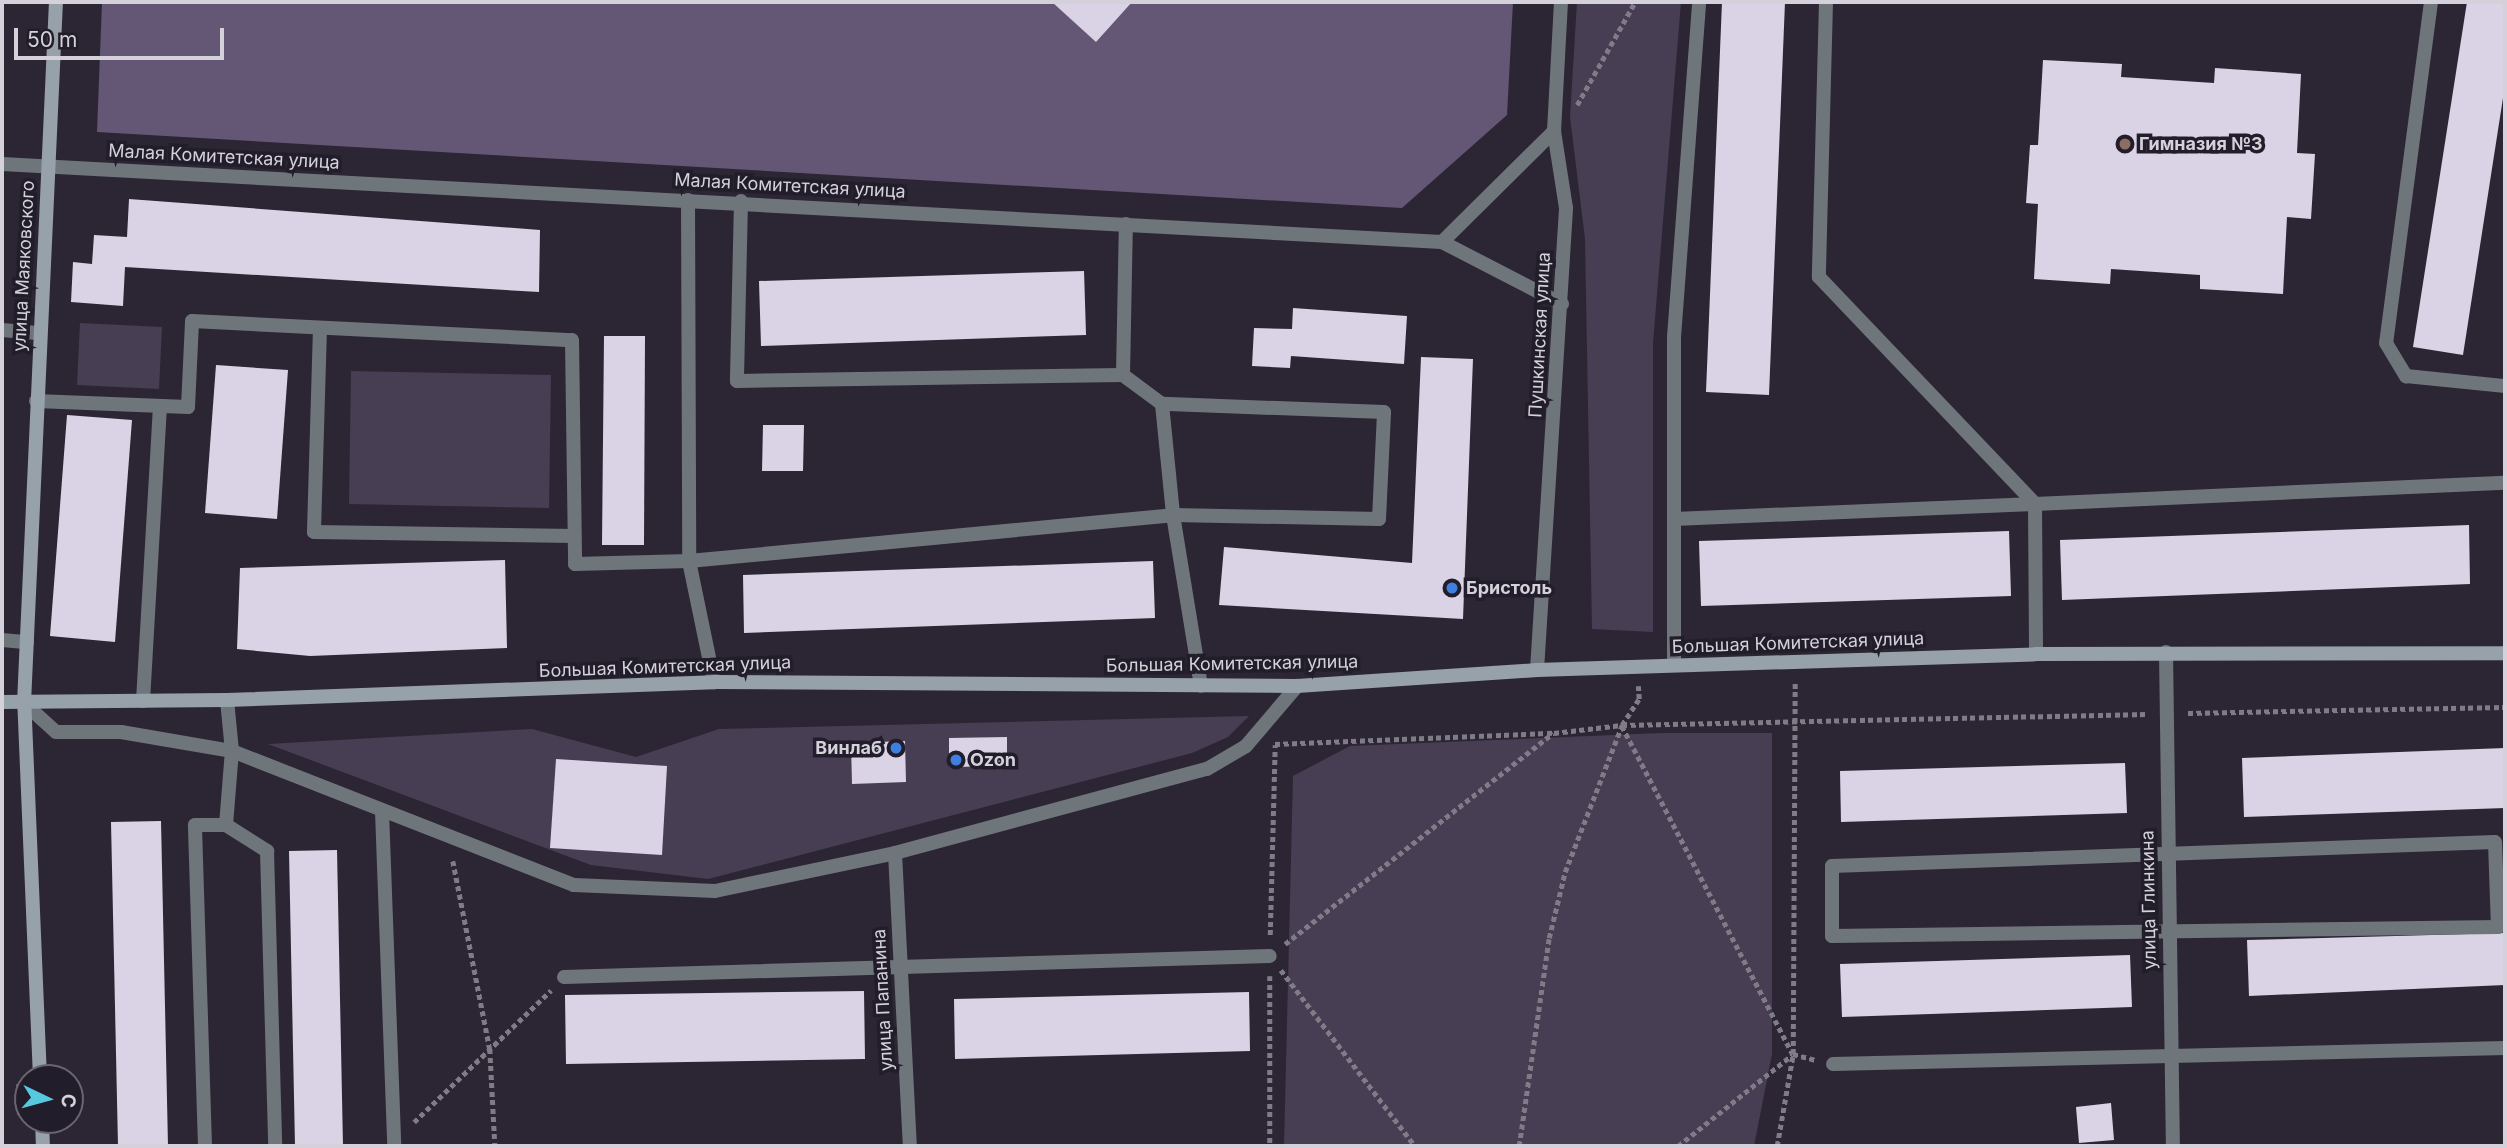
<!DOCTYPE html>
<html>
<head>
<meta charset="utf-8">
<style>
  body { margin:0 }
  #map { position:relative; width:2507px; height:1148px; overflow:hidden; background:#2c2634; font-family:Inter,sans-serif }
  div>[style] { position:absolute }
  .green>* { inset:0; background:#473e53 }
  .forest>* { inset:0; background:#645775 }
  .building>* { inset:0; background:#dad3e5 }
  .path>* { height:4.5px; margin-top:-2.25px; transform-origin:0; background:repeating-linear-gradient(90deg,#807c87 0 5px,transparent 0 8.5px) }
  .lane>* { height:14px; margin:-7px; padding:0 7px; transform-origin:7px; border-radius:7px; background:#6f767b }
  .street>* { height:14px; margin:-7px; padding:0 7px; transform-origin:7px; border-radius:7px; background:#6f767b }
  .secondary>* { height:14px; margin:-7px; padding:0 7px; transform-origin:7px; border-radius:7px; background:#96a1a9 }
  .dots>* { width:19px; height:19px; translate:-50% -50%; box-sizing:border-box; border:4px solid #221d2a; border-radius:50% }
  span { translate:-50% -50%; white-space:nowrap; text-align:center; line-height:1.15; -webkit-text-stroke:7px #221d2a; paint-order:stroke }
  .poi-label { font-size:18px; color:#d4d1da; font-weight:700 }
  .left { translate:0 -50%; text-align:left }
  .right { translate:-100% -50%; text-align:right }
  .street-label { font-size:18px; color:#d4d1da }
  .frame { position:absolute; inset:0; border:4px solid #d4d1da; pointer-events:none }
  .north { position:absolute; left:14px; top:1064px; width:70px; height:70px; box-sizing:border-box; background:#221d2a; border:2px solid #696570; border-radius:50%; rotate:95deg; font-size:19px; font-weight:700; line-height:28px; text-align:center; color:#d4d1da }
  .north::after { content:''; display:block; margin:auto; width:24px; height:32px; background:#56c9e1; clip-path:polygon(50% 0,100% 100%,50% 72%,0 100%) }
  .scale { position:absolute; left:14px; top:28px; width:210px; height:32px; box-sizing:border-box; border:4px solid #d4d1da; border-top:0; padding-left:9px; font-size:21px; line-height:24px; white-space:nowrap; color:#d4d1da; -webkit-text-stroke:5px #221d2a; paint-order:stroke }
</style>
</head>
<body>
<div id="map">
  <div class="green">
    <i style="clip-path:polygon(1577px 2px,1681px 2px,1653px 343px,1653px 632px,1592px 629px,1585px 239px,1570px 117px)"></i>
    <i style="clip-path:polygon(80px 323px,162px 327px,159px 389px,77px 385px)"></i>
    <i style="clip-path:polygon(351px 371px,551px 375px,549px 508px,349px 504px)"></i>
    <i style="clip-path:polygon(1249px 716px,1228px 737px,1192px 753px,708px 879px,591px 865px,268px 744px,532px 729px,636px 757px,719px 729px)"></i>
    <i style="clip-path:polygon(1662px 733px,1772px 733px,1772px 1054px,1754px 1146px,1284px 1146px,1293px 776px,1350px 746px)"></i>
  </div>
  <div class="forest">
    <i style="clip-path:polygon(102px 2px,1513px 2px,1507px 115px,1402px 208px,97px 132px)"></i>
  </div>
  <div class="building">
    <i style="clip-path:polygon(1052px 2px,1132px 2px,1096px 42px)"></i>
    <i style="clip-path:polygon(1722px 2px,1785px 2px,1769px 395px,1706px 392px)"></i>
    <i style="clip-path:polygon(2467px 2px,2505px 2px,2505px 85px,2463px 355px,2413px 347px)"></i>
    <i style="clip-path:polygon(2043px 60px,2122px 64px,2121px 77px,2214px 83px,2215px 68px,2301px 74px,2297px 153px,2315px 154px,2311px 219px,2287px 217px,2283px 294px,2200px 289px,2200px 275px,2111px 269px,2110px 284px,2034px 279px,2038px 204px,2026px 203px,2030px 145px,2038px 145px)"></i>
    <i style="clip-path:polygon(129px 199px,540px 230px,539px 292px,125px 267px,123px 306px,71px 302px,73px 262px,92px 264px,94px 235px,127px 237px)"></i>
    <i style="clip-path:polygon(1084px 271px,1086px 335px,761px 346px,759px 281px)"></i>
    <i style="clip-path:polygon(1293px 308px,1407px 316px,1404px 364px,1291px 356px,1290px 368px,1252px 366px,1254px 328px,1292px 329px)"></i>
    <i style="clip-path:polygon(604px 336px,645px 336px,644px 545px,602px 545px)"></i>
    <i style="clip-path:polygon(1421px 357px,1473px 359px,1463px 619px,1219px 605px,1224px 547px,1412px 563px)"></i>
    <i style="clip-path:polygon(216px 365px,288px 370px,277px 519px,205px 513px)"></i>
    <i style="clip-path:polygon(67px 415px,132px 420px,115px 642px,50px 636px)"></i>
    <i style="clip-path:polygon(763px 425px,804px 425px,803px 471px,762px 471px)"></i>
    <i style="clip-path:polygon(2469px 525px,2470px 584px,2062px 600px,2060px 540px)"></i>
    <i style="clip-path:polygon(2009px 531px,2011px 596px,1701px 606px,1699px 541px)"></i>
    <i style="clip-path:polygon(505px 560px,507px 648px,310px 656px,237px 649px,240px 568px)"></i>
    <i style="clip-path:polygon(1153px 561px,1155px 618px,744px 633px,743px 575px)"></i>
    <i style="clip-path:polygon(1007px 737px,1007px 766px,949px 767px,949px 738px)"></i>
    <i style="clip-path:polygon(905px 741px,906px 782px,852px 784px,851px 743px)"></i>
    <i style="clip-path:polygon(2505px 748px,2505px 808px,2244px 817px,2242px 758px)"></i>
    <i style="clip-path:polygon(556px 759px,667px 766px,662px 855px,550px 848px)"></i>
    <i style="clip-path:polygon(2125px 763px,2127px 813px,1841px 822px,1840px 771px)"></i>
    <i style="clip-path:polygon(161px 821px,168px 1146px,118px 1146px,111px 822px)"></i>
    <i style="clip-path:polygon(337px 850px,343px 1146px,295px 1146px,289px 851px)"></i>
    <i style="clip-path:polygon(2505px 933px,2505px 985px,2249px 996px,2247px 940px)"></i>
    <i style="clip-path:polygon(2130px 955px,2132px 1007px,1842px 1017px,1840px 964px)"></i>
    <i style="clip-path:polygon(864px 991px,865px 1059px,566px 1064px,565px 995px)"></i>
    <i style="clip-path:polygon(1249px 992px,1250px 1051px,955px 1059px,954px 999px)"></i>
    <i style="clip-path:polygon(2111px 1103px,2114px 1140px,2079px 1143px,2076px 1107px)"></i>
  </div>
  <div class="path">
    <i style="left:1577px;top:105px;width:118px;rotate:-60.6deg"></i>
    <i style="left:2188px;top:713px;width:317px;rotate:-1.1deg"></i>
    <i style="left:1622px;top:726px;width:370px;rotate:62.5deg"></i>
    <i style="left:1793px;top:1054px;width:24px;rotate:15deg"></i>
    <i style="left:1275px;top:744px;width:279px;rotate:-2.3deg"></i>
    <i style="left:1554px;top:733px;width:68px;rotate:-6.7deg"></i>
    <i style="left:1622px;top:725px;width:525px;rotate:-1.2deg"></i>
    <i style="left:453px;top:861px;width:192px;rotate:78.9deg"></i>
    <i style="left:490px;top:1049px;width:97px;rotate:87deg"></i>
    <i style="left:1270px;top:935px;width:190px;rotate:-88.5deg"></i>
    <i style="left:1285px;top:944px;width:341px;rotate:-38.2deg"></i>
    <i style="left:1281px;top:970px;width:221px;rotate:52.7deg"></i>
    <i style="left:1270px;top:976px;width:170px;rotate:90deg"></i>
    <i style="left:19px;top:1084px;width:33px;rotate:88deg"></i>
    <i style="left:414px;top:1122px;width:190px;rotate:-43.9deg"></i>
    <i style="left:1519px;top:1146px;width:210px;rotate:-81.8deg"></i>
    <i style="left:1549px;top:938px;width:68px;rotate:-76.4deg"></i>
    <i style="left:1565px;top:872px;width:158px;rotate:-68.8deg"></i>
    <i style="left:1622px;top:725px;width:31px;rotate:-57deg"></i>
    <i style="left:1639px;top:699px;width:13px;rotate:-94deg"></i>
    <i style="left:1678px;top:1146px;width:146px;rotate:-38.6deg"></i>
    <i style="left:1777px;top:1146px;width:93px;rotate:-80.1deg"></i>
    <i style="left:1793px;top:1054px;width:371px;rotate:-89.7deg"></i>
  </div>
  <div class="lane">
    <i style="left:1826px;top:2px;width:275px;rotate:91.5deg"></i>
    <i style="left:1819px;top:277px;width:313px;rotate:46.4deg"></i>
    <i style="left:2035px;top:504px;width:470px;rotate:-2.6deg"></i>
    <i style="left:2431px;top:2px;width:344px;rotate:97.5deg"></i>
    <i style="left:2386px;top:343px;width:39px;rotate:59deg"></i>
    <i style="left:2406px;top:376px;width:100px;rotate:5.8deg"></i>
    <i style="left:688px;top:200px;width:361px;rotate:89.8deg"></i>
    <i style="left:689px;top:561px;width:486px;rotate:-5.4deg"></i>
    <i style="left:1173px;top:515px;width:206px;rotate:1.1deg"></i>
    <i style="left:1379px;top:519px;width:107px;rotate:-87.3deg"></i>
    <i style="left:1384px;top:412px;width:222px;rotate:-177.9deg"></i>
    <i style="left:1162px;top:404px;width:49px;rotate:-143.4deg"></i>
    <i style="left:1123px;top:375px;width:151px;rotate:-88.9deg"></i>
    <i style="left:741px;top:201px;width:180px;rotate:91.3deg"></i>
    <i style="left:737px;top:381px;width:386px;rotate:-0.9deg"></i>
    <i style="left:320px;top:328px;width:204px;rotate:91.7deg"></i>
    <i style="left:314px;top:532px;width:260px;rotate:0.9deg"></i>
    <i style="left:2px;top:330px;width:38px;rotate:5deg"></i>
    <i style="left:36px;top:401px;width:152px;rotate:2.3deg"></i>
    <i style="left:188px;top:407px;width:86px;rotate:-87.3deg"></i>
    <i style="left:192px;top:321px;width:380px;rotate:2.9deg"></i>
    <i style="left:572px;top:340px;width:224px;rotate:89.2deg"></i>
    <i style="left:575px;top:564px;width:114px;rotate:-1.5deg"></i>
    <i style="left:689px;top:561px;width:124px;rotate:78.3deg"></i>
    <i style="left:1162px;top:404px;width:112px;rotate:84.3deg"></i>
    <i style="left:1173px;top:515px;width:173px;rotate:80.7deg"></i>
    <i style="left:1674px;top:519px;width:361px;rotate:-2.4deg"></i>
    <i style="left:2035px;top:504px;width:150px;rotate:89.6deg"></i>
    <i style="left:2px;top:640px;width:25px;rotate:5deg"></i>
    <i style="left:143px;top:701px;width:295px;rotate:-86.7deg"></i>
    <i style="left:382px;top:811px;width:335px;rotate:87.9deg"></i>
    <i style="left:226px;top:825px;width:74px;rotate:-85.4deg"></i>
    <i style="left:2495px;top:842px;width:85px;rotate:88deg"></i>
    <i style="left:2498px;top:927px;width:666px;rotate:179.23deg"></i>
    <i style="left:1832px;top:936px;width:70px;rotate:-90deg"></i>
    <i style="left:1832px;top:866px;width:663px;rotate:-2.07deg"></i>
    <i style="left:564px;top:977px;width:706px;rotate:-1.7deg"></i>
    <i style="left:1833px;top:1064px;width:672px;rotate:-1.36deg"></i>
    <i style="left:205px;top:1146px;width:321px;rotate:-91.8deg"></i>
    <i style="left:195px;top:825px;width:31px"></i>
    <i style="left:226px;top:825px;width:49px;rotate:32.4deg"></i>
    <i style="left:267px;top:851px;width:295px;rotate:88.4deg"></i>
  </div>
  <div class="street">
    <i style="left:2px;top:164px;width:1442px;rotate:3.1deg"></i>
    <i style="left:1442px;top:242px;width:135px;rotate:27.3deg"></i>
    <i style="left:1442px;top:242px;width:158px;rotate:-44.7deg"></i>
    <i style="left:2166px;top:652px;width:494px;rotate:89.2deg"></i>
    <i style="left:1674px;top:665px;width:328px;rotate:-90deg"></i>
    <i style="left:1674px;top:337px;width:336px;rotate:-85.7deg"></i>
    <i style="left:1537px;top:670px;width:463px;rotate:-86.4deg"></i>
    <i style="left:1566px;top:208px;width:78px;rotate:-98.9deg"></i>
    <i style="left:1554px;top:131px;width:129px;rotate:-86.9deg"></i>
    <i style="left:227px;top:700px;width:51px;rotate:84.4deg"></i>
    <i style="left:24px;top:703px;width:43px;rotate:42.2deg"></i>
    <i style="left:56px;top:732px;width:65px"></i>
    <i style="left:121px;top:732px;width:113px;rotate:9.7deg"></i>
    <i style="left:232px;top:751px;width:367px;rotate:21.4deg"></i>
    <i style="left:574px;top:885px;width:141px;rotate:2.4deg"></i>
    <i style="left:715px;top:891px;width:184px;rotate:-11.9deg"></i>
    <i style="left:895px;top:853px;width:323px;rotate:-15.1deg"></i>
    <i style="left:1207px;top:769px;width:45px;rotate:-30.5deg"></i>
    <i style="left:1246px;top:746px;width:79px;rotate:-49.6deg"></i>
    <i style="left:895px;top:853px;width:293px;rotate:87.1deg"></i>
  </div>
  <div class="secondary">
    <i style="left:2px;top:702px;width:225px;rotate:-0.5deg"></i>
    <i style="left:227px;top:700px;width:487px;rotate:-2.1deg"></i>
    <i style="left:714px;top:682px;width:583px;rotate:0.39deg"></i>
    <i style="left:1297px;top:686px;width:241px;rotate:-3.8deg"></i>
    <i style="left:1537px;top:670px;width:499px;rotate:-1.8deg"></i>
    <i style="left:2036px;top:654px;width:469px;rotate:-0.1deg"></i>
    <i style="left:40px;top:1078px;width:375px;rotate:-92.4deg"></i>
    <i style="left:24px;top:703px;width:702px;rotate:-87.39deg"></i>
    <i style="left:42px;top:1120px;width:26px;rotate:88deg"></i>
  </div>
  <div class="dots">
    <i style="left:2125px;top:144px;background:#8d6e63"></i>
    <i style="left:1452px;top:588px;background:#3f7fe0"></i>
    <i style="left:896px;top:748px;background:#3f7fe0"></i>
    <i style="left:956px;top:760px;background:#3f7fe0"></i>
  </div>
  <div class="poi-label">
    <span class="left" style="left:2139px;top:144px">Гимназия №3</span>
    <span class="left" style="left:1466px;top:588px">Бристоль</span>
    <span class="right" style="left:882px;top:748px">Винлаб</span>
    <span class="left" style="left:970px;top:760px">Ozon</span>
  </div>
  <div class="street-label">
    <span style="left:224px;top:157px;rotate:3deg">Малая Комитетская улица</span>
    <span style="left:790px;top:186px;rotate:3deg">Малая Комитетская улица</span>
    <span style="left:24px;top:266px;rotate:-87deg">улица Маяковского</span>
    <span style="left:1540px;top:335px;rotate:-87deg">Пушкинская улица</span>
    <span style="left:1798px;top:643px;rotate:-2deg">Большая Комитетская улица</span>
    <span style="left:1232px;top:664px;rotate:-1deg">Большая Комитетская улица</span>
    <span style="left:665px;top:667px;rotate:-2deg">Большая Комитетская улица</span>
    <span style="left:2149px;top:900px;rotate:-91deg">улица Глинкина</span>
    <span style="left:883px;top:1000px;rotate:-93deg">улица Папанина</span>
  </div>
  <div class="frame"></div>
  <div class="north">С</div>
  <div class="scale">50 m</div>
</div>
</body>
</html>
